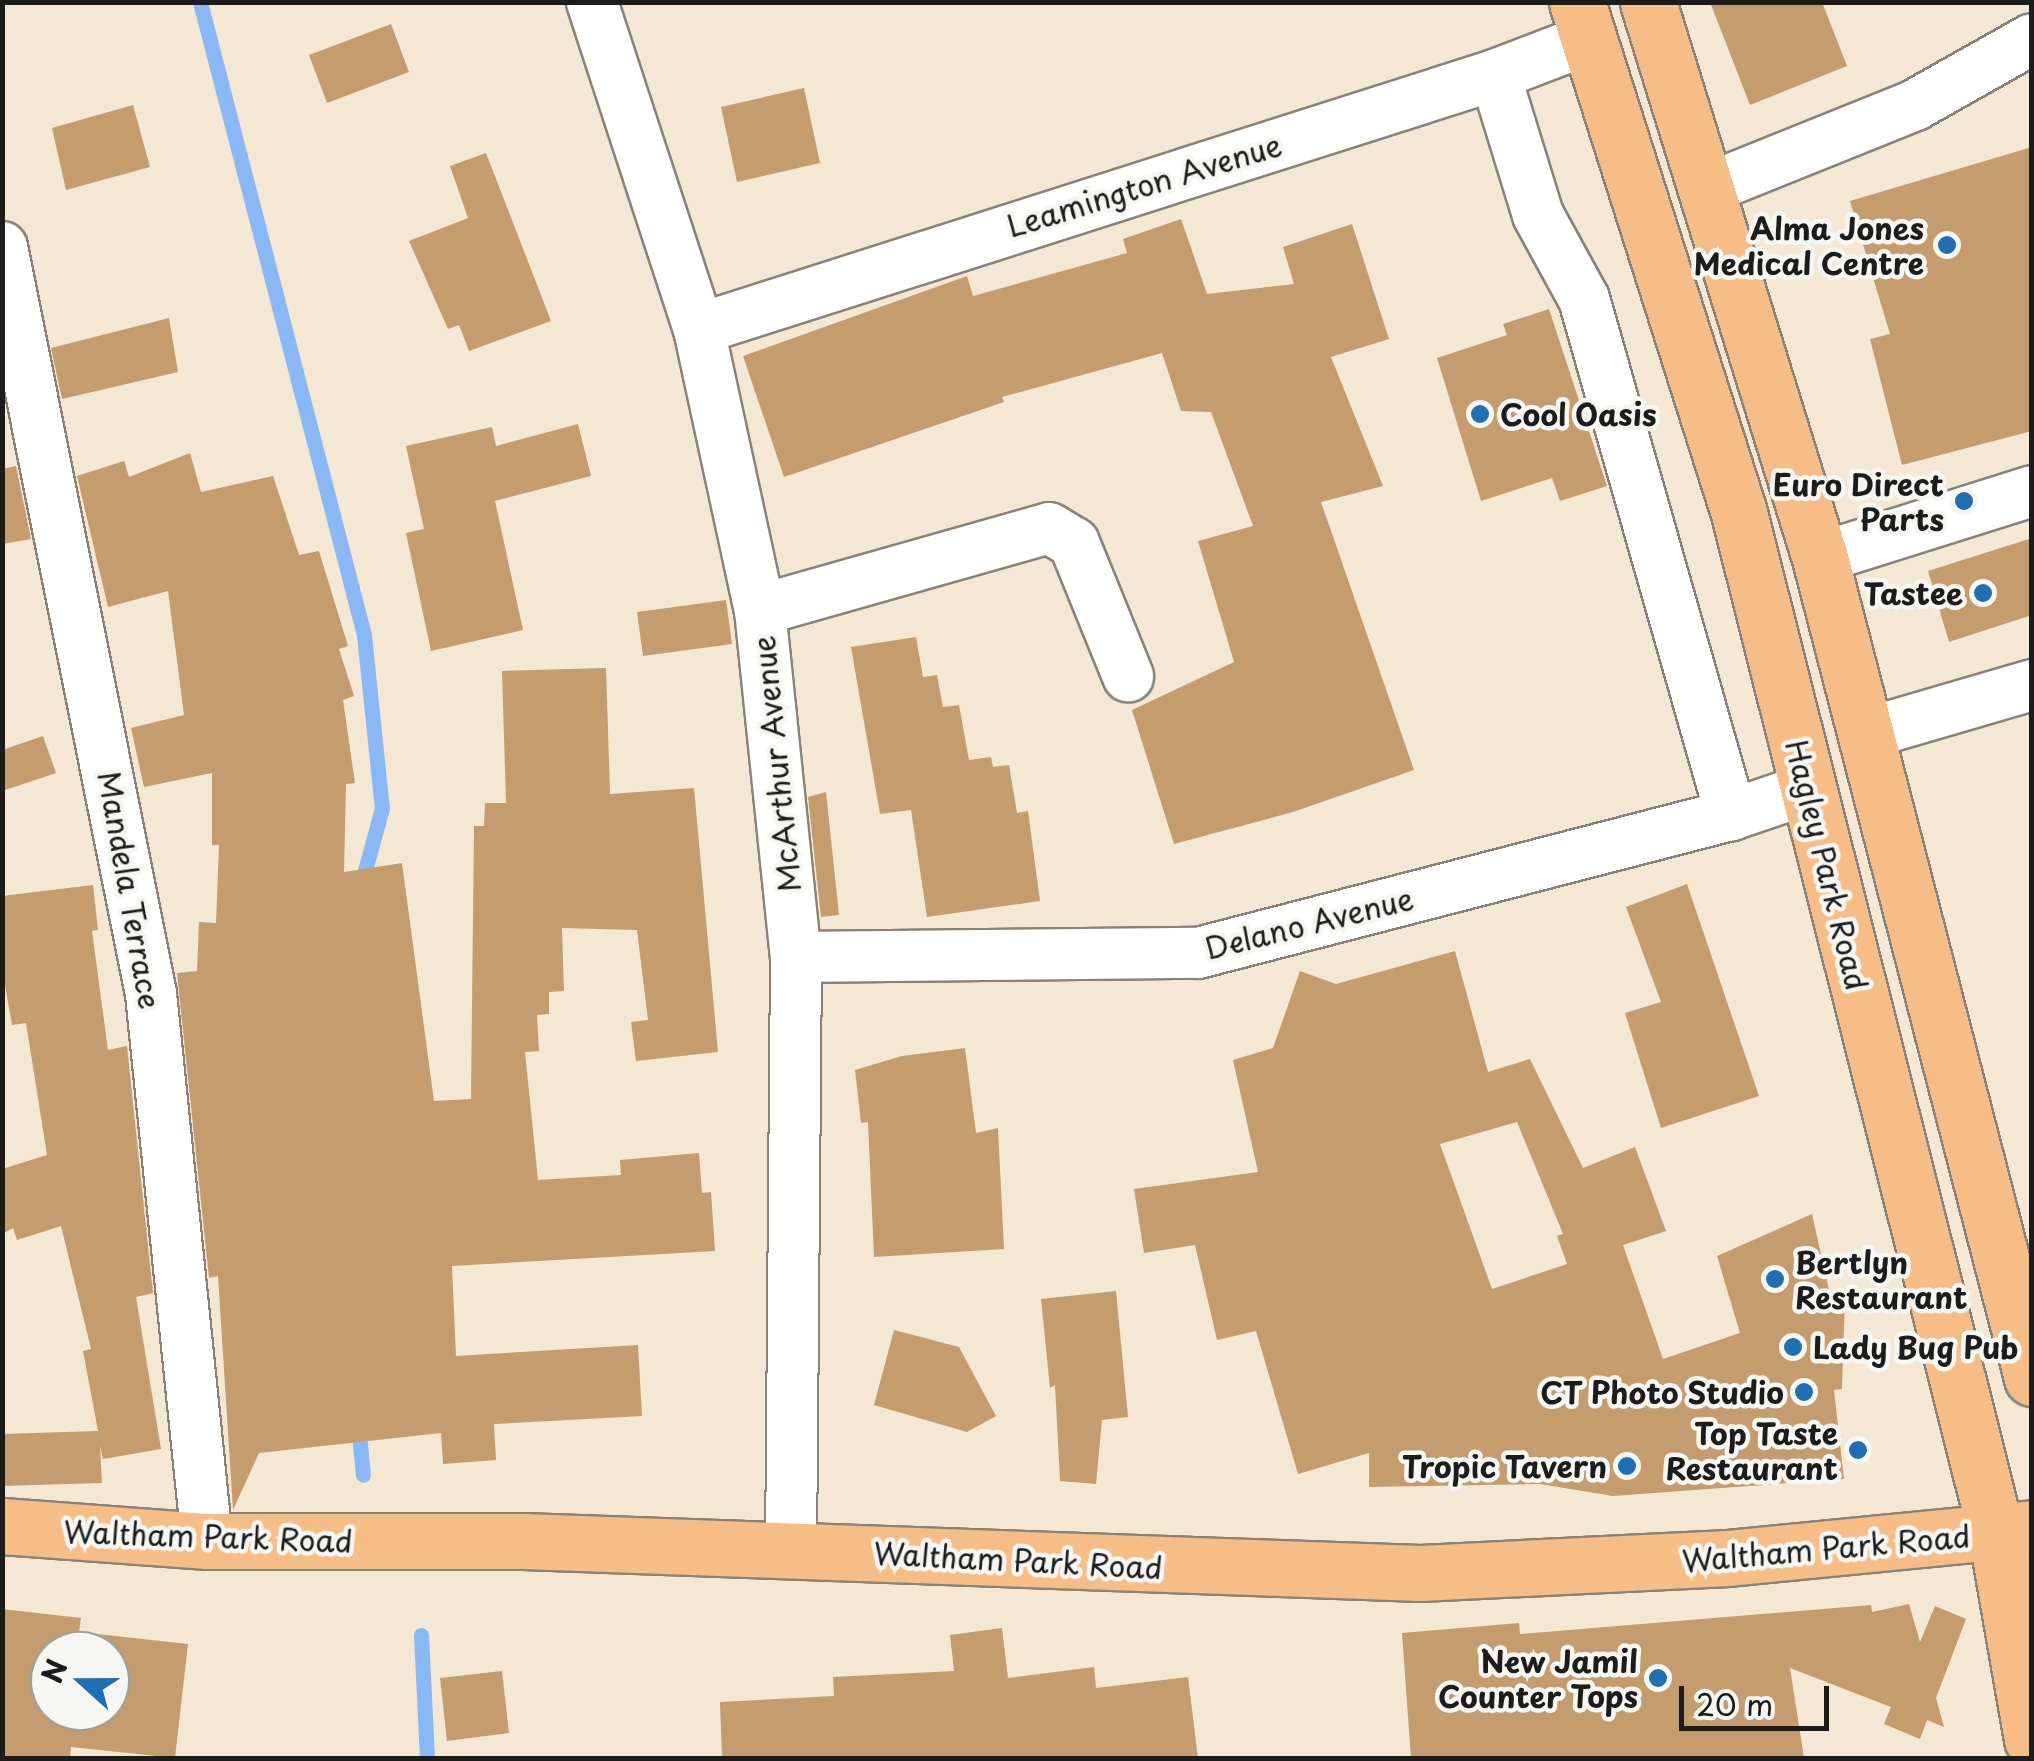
<!DOCTYPE html>
<html>
<head>
<meta charset="utf-8">
<style>
  body { margin:0 }
  #map { position:relative; width:2034px; height:1761px; overflow:hidden; background:#f4e7d3; font-family:"Playpen Sans",sans-serif }
  div>[style] { position:absolute }
  .stream>* { height:15px; margin:-7.5px; padding:0 7.5px; transform-origin:7.5px; border-radius:7.5px; background:#89b8f4 }
  .building>* { inset:0; background:#c59c6e }
  .roads { filter:drop-shadow(2px 0 #888278) drop-shadow(-2px 0 #888278) drop-shadow(0 2px #888278) drop-shadow(0 -2px #888278) }
  .minor>* { height:50px; margin:-25px; padding:0 25px; transform-origin:25px; border-radius:25px; background:#fff }
  .major>* { height:55px; margin:-27.5px; padding:0 27.5px; transform-origin:27.5px; border-radius:27.5px; background:#f6be86 }
  .dots>* { width:28px; height:28px; translate:-50% -50%; box-sizing:border-box; border:5px solid #f6f6f2; border-radius:50% }
  span { translate:-50% -50%; white-space:nowrap; text-align:center; line-height:1.15; -webkit-text-stroke:9px #f6f6f2; paint-order:stroke }
  .street-label { font-size:30px; color:#1c1c1c }
  .poi-label { font-size:30px; color:#1c1c1c; font-weight:700 }
  .right { translate:-100% -50%; text-align:right }
  .left { translate:0 -50%; text-align:left }
  .frame { position:absolute; inset:0; border:5px solid #1c1c1c; pointer-events:none }
  .north { position:absolute; left:30px; top:1631px; width:100px; height:100px; box-sizing:border-box; background:#f6f6f2; border:2px solid #9f9f9c; border-radius:50%; rotate:291deg; font-size:28px; font-weight:700; line-height:40px; text-align:center; color:#1c1c1c }
  .north::after { content:''; display:block; margin:auto; width:35px; height:45px; background:#1f6fb2; clip-path:polygon(50% 0,100% 100%,50% 72%,0 100%) }
  .scale { position:absolute; left:1679px; top:1686px; width:150px; height:45px; box-sizing:border-box; border:5px solid #1c1c1c; border-top:0; padding-left:12px; font-size:30px; line-height:35px; white-space:nowrap; color:#1c1c1c; -webkit-text-stroke:8px #f6f6f2; paint-order:stroke }
</style>
</head>
<body>
<div id="map">
  <div class="stream">
    <i style="left:200px;top:2px;width:654px;rotate:75.47deg"></i>
    <i style="left:364px;top:635px;width:174px;rotate:84.1deg"></i>
    <i style="left:382px;top:808px;width:84px;rotate:105.2deg"></i>
    <i style="left:358px;top:1424px;width:51px;rotate:84.4deg"></i>
    <i style="left:421px;top:1635px;width:123px;rotate:87.2deg"></i>
  </div>
  <div class="building">
    <i style="clip-path:polygon(1710px 2px,1822px 2px,1847px 66px,1750px 105px)"></i>
    <i style="clip-path:polygon(391px 24px,409px 72px,327px 103px,309px 55px)"></i>
    <i style="clip-path:polygon(804px 88px,820px 163px,737px 182px,721px 107px)"></i>
    <i style="clip-path:polygon(133px 105px,150px 167px,66px 190px,52px 128px)"></i>
    <i style="clip-path:polygon(2032px 147px,2032px 431px,1902px 465px,1870px 339px,1890px 334px,1850px 201px)"></i>
    <i style="clip-path:polygon(486px 153px,551px 321px,469px 351px,459px 325px,448px 329px,409px 241px,468px 218px,450px 166px)"></i>
    <i style="clip-path:polygon(1181px 219px,1207px 294px,1294px 284px,1283px 247px,1352px 224px,1389px 339px,1331px 357px,1383px 486px,1321px 502px,1414px 770px,1293px 812px,1174px 844px,1132px 710px,1234px 662px,1198px 541px,1253px 526px,1211px 412px,1181px 411px,1162px 353px,1002px 397px,1004px 402px,784px 477px,743px 356px,967px 276px,973px 296px,1127px 253px,1123px 239px)"></i>
    <i style="clip-path:polygon(1549px 309px,1607px 486px,1560px 501px,1552px 478px,1481px 501px,1437px 358px,1507px 335px,1503px 324px)"></i>
    <i style="clip-path:polygon(169px 318px,178px 372px,62px 399px,51px 348px)"></i>
    <i style="clip-path:polygon(578px 424px,591px 476px,495px 501px,523px 630px,431px 651px,406px 533px,424px 529px,406px 446px,492px 427px,496px 446px)"></i>
    <i style="clip-path:polygon(190px 453px,201px 492px,273px 476px,299px 555px,319px 551px,348px 646px,339px 649px,354px 696px,343px 700px,355px 783px,346px 784px,344px 872px,402px 863px,434px 1101px,471px 1099px,474px 826px,484px 826px,485px 803px,506px 803px,502px 671px,606px 668px,610px 794px,694px 788px,718px 1052px,636px 1061px,631px 1022px,648px 1020px,637px 930px,562px 928px,564px 991px,549px 992px,549px 1014px,537px 1015px,539px 1051px,525px 1052px,538px 1180px,621px 1175px,620px 1160px,699px 1153px,702px 1193px,711px 1192px,715px 1251px,452px 1266px,456px 1356px,638px 1345px,642px 1416px,494px 1424px,496px 1460px,443px 1464px,441px 1433px,259px 1453px,233px 1510px,218px 1276px,209px 1278px,177px 973px,197px 971px,199px 922px,216px 923px,219px 845px,212px 845px,212px 773px,144px 787px,131px 728px,184px 715px,168px 591px,108px 607px,77px 476px,124px 461px,129px 477px)"></i>
    <i style="clip-path:polygon(16px 466px,31px 539px,2px 544px,2px 469px)"></i>
    <i style="clip-path:polygon(2032px 538px,2032px 615px,1949px 642px,1928px 571px)"></i>
    <i style="clip-path:polygon(726px 600px,732px 644px,643px 656px,637px 612px)"></i>
    <i style="clip-path:polygon(916px 637px,923px 677px,937px 675px,943px 707px,959px 705px,969px 760px,991px 757px,993px 767px,1009px 765px,1017px 813px,1028px 811px,1040px 901px,927px 917px,911px 810px,880px 814px,851px 647px)"></i>
    <i style="clip-path:polygon(43px 736px,56px 773px,2px 791px,2px 750px)"></i>
    <i style="clip-path:polygon(826px 792px,839px 915px,821px 917px,808px 797px)"></i>
    <i style="clip-path:polygon(1687px 884px,1759px 1096px,1661px 1128px,1625px 1013px,1661px 1002px,1626px 907px)"></i>
    <i style="clip-path:polygon(93px 885px,98px 930px,92px 931px,108px 1050px,127px 1046px,153px 1293px,136px 1297px,161px 1449px,103px 1459px,100px 1446px,102px 1483px,2px 1486px,2px 1434px,98px 1431px,83px 1351px,91px 1349px,61px 1226px,17px 1240px,13px 1228px,2px 1234px,2px 1169px,47px 1155px,26px 1023px,12px 1025px,2px 968px,2px 896px)"></i>
    <i style="clip-path:polygon(evenodd,1455px 951px,1488px 1072px,1530px 1059px,1583px 1168px,1635px 1147px,1666px 1231px,1623px 1245px,1663px 1359px,1740px 1333px,1717px 1256px,1812px 1214px,1832px 1303px,1845px 1299px,1842px 1389px,1834px 1390px,1844px 1479px,1613px 1496px,1540px 1484px,1369px 1487px,1369px 1453px,1298px 1474px,1256px 1331px,1217px 1340px,1195px 1245px,1144px 1253px,1134px 1189px,1258px 1172px,1233px 1060px,1273px 1048px,1300px 971px,1336px 984px,1455px 951px,1517px 1122px,1563px 1234px,1557px 1236px,1567px 1264px,1492px 1289px,1440px 1144px,1517px 1122px)"></i>
    <i style="clip-path:polygon(965px 1048px,976px 1133px,998px 1128px,1004px 1249px,874px 1257px,868px 1122px,861px 1123px,855px 1070px,902px 1056px)"></i>
    <i style="clip-path:polygon(1116px 1291px,1128px 1417px,1102px 1420px,1096px 1484px,1060px 1481px,1055px 1385px,1050px 1388px,1041px 1299px)"></i>
    <i style="clip-path:polygon(894px 1330px,959px 1347px,996px 1416px,967px 1432px,874px 1405px)"></i>
    <i style="clip-path:polygon(1909px 1604px,1920px 1642px,1935px 1606px,1966px 1619px,1936px 1698px,1944px 1727px,1927px 1720px,1920px 1739px,1884px 1724px,1891px 1707px,1790px 1668px,1804px 1758px,1411px 1758px,1402px 1633px,1519px 1623px,1520px 1634px,1871px 1605px,1872px 1612px)"></i>
    <i style="clip-path:polygon(evenodd,2px 1609px,81px 1618px,79px 1632px,188px 1644px,175px 1758px,71px 1747px,70px 1758px,2px 1758px,2px 1609px,50px 1651px,110px 1651px,110px 1711px,50px 1711px,50px 1651px)"></i>
    <i style="clip-path:polygon(1002px 1628px,1008px 1678px,1094px 1667px,1096px 1688px,1188px 1677px,1198px 1758px,722px 1758px,720px 1702px,834px 1696px,833px 1677px,954px 1671px,950px 1635px)"></i>
    <i style="clip-path:polygon(502px 1671px,509px 1733px,447px 1741px,440px 1678px)"></i>
  </div>
  <div class="roads">
    <div class="minor">
      <i style="left:592px;top:2px;width:344px;rotate:71.9deg"></i>
      <i style="left:699px;top:329px;width:288px;rotate:77.8deg"></i>
      <i style="left:760px;top:610px;width:349px;rotate:84.1deg"></i>
      <i style="left:796px;top:957px;width:592px;rotate:90.48deg"></i>
      <i style="left:1495px;top:75px;width:146px;rotate:72.9deg"></i>
      <i style="left:1538px;top:215px;width:96px;rotate:61.3deg"></i>
      <i style="left:1584px;top:299px;width:537px;rotate:74.1deg"></i>
      <i style="left:1709px;top:188px;width:222px;rotate:-21.9deg"></i>
      <i style="left:1915px;top:105px;width:134px;rotate:-29.4deg"></i>
      <i style="left:2px;top:247px;width:762px;rotate:78.72deg"></i>
      <i style="left:151px;top:994px;width:550px;rotate:84.15deg"></i>
      <i style="left:699px;top:329px;width:836px;rotate:-17.7deg"></i>
      <i style="left:1495px;top:75px;width:101px;rotate:-21deg"></i>
      <i style="left:1820px;top:558px;width:222px;rotate:-17.5deg"></i>
      <i style="left:760px;top:610px;width:300px;rotate:-15.8deg"></i>
      <i style="left:1049px;top:528px;width:29px;rotate:31deg"></i>
      <i style="left:1074px;top:543px;width:144px;rotate:67.9deg"></i>
      <i style="left:1868px;top:733px;width:171px;rotate:-16.3deg"></i>
      <i style="left:796px;top:957px;width:402px;rotate:-0.6deg"></i>
      <i style="left:1198px;top:953px;width:551px;rotate:-14.52deg"></i>
      <i style="left:1731px;top:815px;width:81px;rotate:-18.7deg"></i>
    </div>
    <div class="major">
      <i style="left:1577px;top:2px;width:536px;rotate:72.41deg"></i>
      <i style="left:1739px;top:513px;width:1052px;rotate:75.86deg"></i>
      <i style="left:1996px;top:1533px;width:209px;rotate:80.1deg"></i>
      <i style="left:1648px;top:2px;width:582px;rotate:72.81deg"></i>
      <i style="left:1820px;top:558px;width:847px;rotate:75.5deg"></i>
      <i style="left:2px;top:1526px;width:206px;rotate:4.2deg"></i>
      <i style="left:207px;top:1541px;width:316px"></i>
      <i style="left:523px;top:1541px;width:898px;rotate:2.04deg"></i>
      <i style="left:1420px;top:1573px;width:308px;rotate:-2.8deg"></i>
      <i style="left:1728px;top:1558px;width:305px;rotate:-5.6deg"></i>
    </div>
  </div>
  <div class="dots">
    <i style="left:1947px;top:245px;background:#1f6fb2"></i>
    <i style="left:1480px;top:414px;background:#1f6fb2"></i>
    <i style="left:1964px;top:501px;background:#1f6fb2"></i>
    <i style="left:1983px;top:593px;background:#1f6fb2"></i>
    <i style="left:1775px;top:1279px;background:#1f6fb2"></i>
    <i style="left:1793px;top:1347px;background:#1f6fb2"></i>
    <i style="left:1804px;top:1392px;background:#1f6fb2"></i>
    <i style="left:1858px;top:1450px;background:#1f6fb2"></i>
    <i style="left:1627px;top:1466px;background:#1f6fb2"></i>
    <i style="left:1658px;top:1678px;background:#1f6fb2"></i>
  </div>
  <div class="street-label">
    <span style="left:1144px;top:185px;rotate:-17deg">Leamington Avenue</span>
    <span style="left:776px;top:764px;rotate:-96deg">McArthur Avenue</span>
    <span style="left:1827px;top:865px;rotate:76deg">Hagley Park Road</span>
    <span style="left:130px;top:890px;rotate:80deg">Mandela Terrace</span>
    <span style="left:1309px;top:923px;rotate:-14deg">Delano Avenue</span>
    <span style="left:208px;top:1536px;rotate:2deg">Waltham Park Road</span>
    <span style="left:1826px;top:1548px;rotate:-5deg">Waltham Park Road</span>
    <span style="left:1018px;top:1560px;rotate:3deg">Waltham Park Road</span>
  </div>
  <div class="poi-label">
    <span class="right" style="left:1924px;top:245px">Alma Jones<br>Medical Centre</span>
    <span class="left" style="left:1500px;top:414px">Cool Oasis</span>
    <span class="right" style="left:1944px;top:501px">Euro Direct<br>Parts</span>
    <span class="right" style="left:1963px;top:593px">Tastee</span>
    <span class="left" style="left:1795px;top:1279px">Bertlyn<br>Restaurant</span>
    <span class="left" style="left:1813px;top:1347px">Lady Bug Pub</span>
    <span class="right" style="left:1784px;top:1392px">CT Photo Studio</span>
    <span class="right" style="left:1838px;top:1450px">Top Taste<br>Restaurant</span>
    <span class="right" style="left:1607px;top:1466px">Tropic Tavern</span>
    <span class="right" style="left:1638px;top:1678px">New Jamil<br>Counter Tops</span>
  </div>
  <div class="frame"></div>
  <div class="north">N</div>
  <div class="scale">20 m</div>
</div>
</body>
</html>
